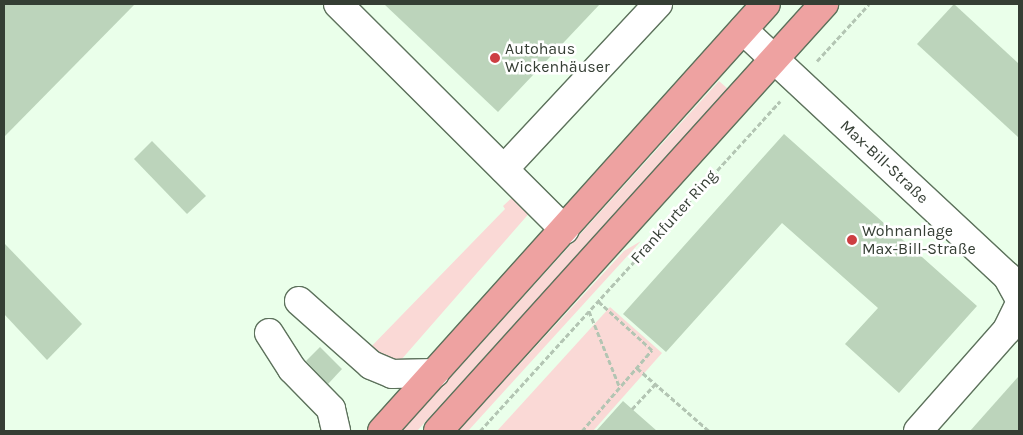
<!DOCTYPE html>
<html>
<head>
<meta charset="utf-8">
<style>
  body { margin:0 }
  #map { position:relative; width:1023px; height:435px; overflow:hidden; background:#eaffea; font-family:Karla,sans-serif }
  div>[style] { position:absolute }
  .green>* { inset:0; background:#fad9d6 }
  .building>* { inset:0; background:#bcd4bb }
  .path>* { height:3px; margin-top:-1.5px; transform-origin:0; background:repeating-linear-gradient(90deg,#b3c5b3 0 5px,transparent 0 7.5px) }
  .roads { filter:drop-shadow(1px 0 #5d725c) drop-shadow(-1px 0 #5d725c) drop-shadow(0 1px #5d725c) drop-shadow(0 -1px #5d725c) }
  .minor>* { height:28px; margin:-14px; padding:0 14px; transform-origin:14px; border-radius:14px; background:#fff }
  .major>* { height:28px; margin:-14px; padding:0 14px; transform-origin:14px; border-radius:14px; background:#eea2a1 }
  .dots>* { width:14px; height:14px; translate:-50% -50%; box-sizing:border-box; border:2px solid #fff; border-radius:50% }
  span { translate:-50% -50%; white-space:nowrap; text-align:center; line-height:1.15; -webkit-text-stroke:5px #fff; paint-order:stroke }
  .poi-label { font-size:16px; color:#353e34 }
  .left { translate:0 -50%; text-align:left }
  .street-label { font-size:16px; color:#353e34 }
  .frame { position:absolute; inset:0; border:5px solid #353e34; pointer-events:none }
</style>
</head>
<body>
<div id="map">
  <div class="green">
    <i style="clip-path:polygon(719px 81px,728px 89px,417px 431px,402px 431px)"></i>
    <i style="clip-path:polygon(517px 193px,532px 210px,394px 368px,364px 354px,505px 209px,503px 206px)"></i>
    <i style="clip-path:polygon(641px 241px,468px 431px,458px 431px,624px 251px)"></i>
    <i style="clip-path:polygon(610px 307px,662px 353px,593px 431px,497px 431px)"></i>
  </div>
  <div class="building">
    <i style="clip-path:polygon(4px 4px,135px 4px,4px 137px)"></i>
    <i style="clip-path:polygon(384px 4px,600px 4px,498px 112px)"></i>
    <i style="clip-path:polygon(954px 4px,1019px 64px,1019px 138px,917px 44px)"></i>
    <i style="clip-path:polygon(784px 134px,977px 306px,899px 393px,845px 344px,878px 308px,782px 223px,666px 352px,623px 314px)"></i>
    <i style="clip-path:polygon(152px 141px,206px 196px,187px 214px,134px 159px)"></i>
    <i style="clip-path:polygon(4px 243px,82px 324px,47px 360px,4px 314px)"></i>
    <i style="clip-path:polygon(320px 347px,342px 369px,328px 384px,306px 361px)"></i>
    <i style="clip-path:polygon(1019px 376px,1019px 431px,970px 431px)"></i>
    <i style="clip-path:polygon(623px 401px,632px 409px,657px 431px,596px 431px)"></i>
  </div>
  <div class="path">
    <i style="left:817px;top:61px;width:77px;rotate:-47.6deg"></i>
    <i style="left:589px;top:311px;width:83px;rotate:68.1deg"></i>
    <i style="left:637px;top:368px;width:96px;rotate:41.2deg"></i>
    <i style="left:632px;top:409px;width:34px;rotate:-47deg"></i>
    <i style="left:480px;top:431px;width:446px;rotate:-47.7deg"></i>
    <i style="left:582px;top:431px;width:107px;rotate:-49.2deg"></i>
    <i style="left:652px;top:350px;width:73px;rotate:-137.8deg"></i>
  </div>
  <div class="roads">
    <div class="minor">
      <i style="left:338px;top:4px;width:320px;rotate:44.9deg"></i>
      <i style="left:743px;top:30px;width:361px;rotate:43deg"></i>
      <i style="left:1007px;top:276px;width:25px;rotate:61deg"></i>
      <i style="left:504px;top:169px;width:226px;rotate:-47deg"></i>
      <i style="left:299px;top:301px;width:96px;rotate:41.6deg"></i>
      <i style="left:371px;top:365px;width:23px;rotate:23deg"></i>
      <i style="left:392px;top:374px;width:43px;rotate:-1.3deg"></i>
      <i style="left:269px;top:333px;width:43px;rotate:57.4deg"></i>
      <i style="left:292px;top:369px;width:56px;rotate:45.7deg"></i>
      <i style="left:331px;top:409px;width:23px;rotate:77deg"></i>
      <i style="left:918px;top:431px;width:135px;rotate:-48.6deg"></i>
      <i style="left:1007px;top:330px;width:28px;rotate:-64deg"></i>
    </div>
    <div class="major">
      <i style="left:382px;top:431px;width:574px;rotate:-48.04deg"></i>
      <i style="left:438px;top:431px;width:576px;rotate:-47.89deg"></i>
    </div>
  </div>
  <div class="dots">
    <i style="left:495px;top:58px;background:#cd3e42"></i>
    <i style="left:852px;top:240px;background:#cd3e42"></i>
  </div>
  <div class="poi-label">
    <span class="left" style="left:505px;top:58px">Autohaus<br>Wickenhäuser</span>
    <span class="left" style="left:862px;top:240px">Wohnanlage<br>Max-Bill-Straße</span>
  </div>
  <div class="street-label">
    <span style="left:884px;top:162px;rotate:43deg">Max-Bill-Straße</span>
    <span style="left:674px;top:217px;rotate:-48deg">Frankfurter Ring</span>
  </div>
  <div class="frame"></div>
</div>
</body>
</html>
